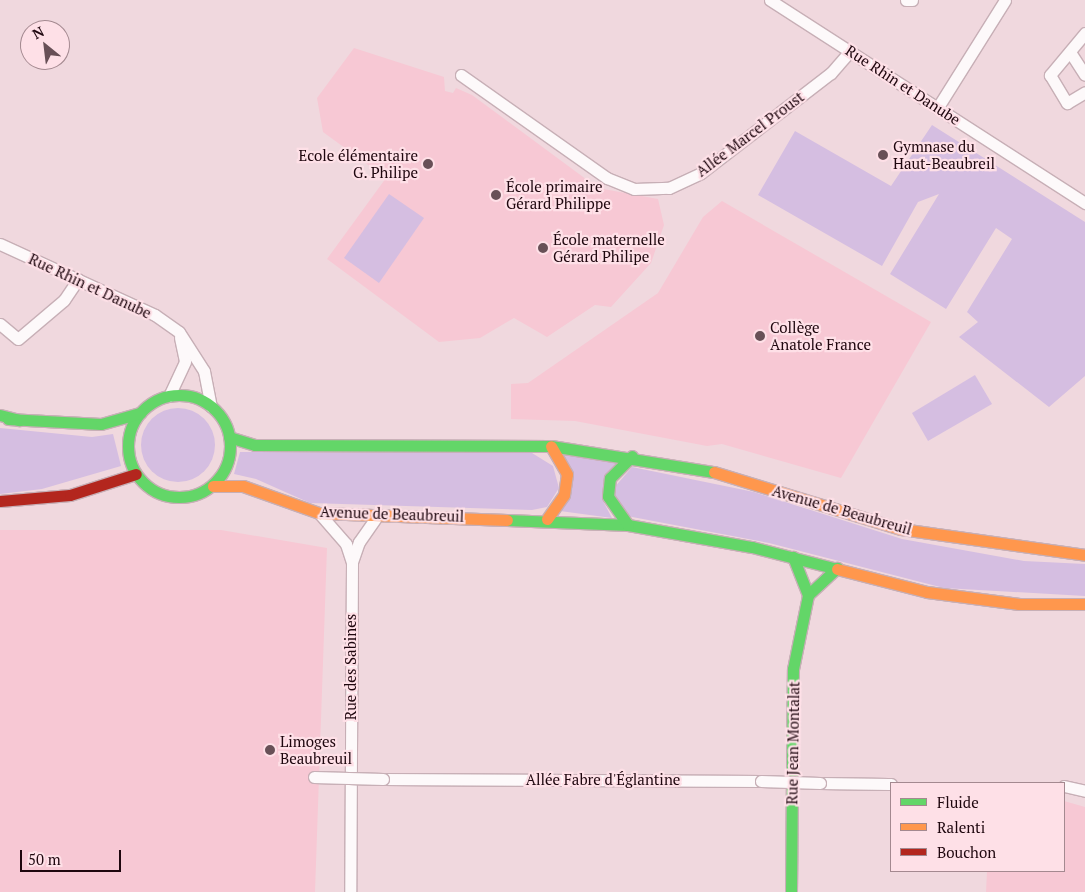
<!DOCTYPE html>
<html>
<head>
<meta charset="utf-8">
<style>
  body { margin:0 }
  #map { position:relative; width:1085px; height:892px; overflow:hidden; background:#f0d8de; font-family:"PT Serif",serif }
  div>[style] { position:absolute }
  .built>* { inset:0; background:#f7c8d4 }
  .green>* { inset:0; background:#d5bee1 }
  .round { border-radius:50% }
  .roads { filter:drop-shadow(1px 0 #c7afb6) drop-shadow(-1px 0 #c7afb6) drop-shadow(0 1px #c7afb6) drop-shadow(0 -1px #c7afb6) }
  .street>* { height:11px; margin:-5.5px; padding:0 5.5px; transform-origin:5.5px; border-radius:5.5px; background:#fdf9fa }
  .fast>* { height:11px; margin:-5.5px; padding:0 5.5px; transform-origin:5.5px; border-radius:5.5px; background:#63d668 }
  .fast>.ring { margin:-5.5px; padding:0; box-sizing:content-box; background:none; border:11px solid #63d668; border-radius:50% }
  .slow>* { height:11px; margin:-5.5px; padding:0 5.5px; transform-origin:5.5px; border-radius:5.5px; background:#ff974d }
  .jam>* { height:11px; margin:-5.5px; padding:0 5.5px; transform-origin:5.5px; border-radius:5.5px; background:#b3261e }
  .bridges { filter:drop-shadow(1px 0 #c7afb6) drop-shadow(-1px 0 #c7afb6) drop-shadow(0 1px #c7afb6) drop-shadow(0 -1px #c7afb6) }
  .street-bridge>* { height:11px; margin:-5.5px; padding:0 5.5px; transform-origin:5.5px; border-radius:5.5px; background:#fdf9fa }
  .dots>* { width:14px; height:14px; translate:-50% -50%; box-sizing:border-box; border:2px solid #fee0e7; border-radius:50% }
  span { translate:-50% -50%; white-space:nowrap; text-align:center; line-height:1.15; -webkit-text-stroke:4.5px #fee0e7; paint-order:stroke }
  .street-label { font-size:15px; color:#1e060e }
  .poi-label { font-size:15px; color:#1e060e }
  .left { translate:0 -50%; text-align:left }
  .right { translate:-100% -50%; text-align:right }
  .legend { position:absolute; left:890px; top:782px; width:175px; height:90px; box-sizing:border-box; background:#fee0e7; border:1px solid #a48990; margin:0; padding:6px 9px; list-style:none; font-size:15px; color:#1e060e }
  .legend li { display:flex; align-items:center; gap:10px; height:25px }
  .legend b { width:25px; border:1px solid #a48990 }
  .north { position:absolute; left:20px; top:20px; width:50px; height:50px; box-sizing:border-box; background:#fee0e7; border:1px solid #a48990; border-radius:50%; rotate:331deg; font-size:14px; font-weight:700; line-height:20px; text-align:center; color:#1e060e }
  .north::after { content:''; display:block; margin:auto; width:18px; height:22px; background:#685057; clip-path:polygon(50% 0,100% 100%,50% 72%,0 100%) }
  .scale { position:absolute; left:20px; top:850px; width:101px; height:22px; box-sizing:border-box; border:2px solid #1e060e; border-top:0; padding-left:6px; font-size:15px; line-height:18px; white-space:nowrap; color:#1e060e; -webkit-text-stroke:4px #fee0e7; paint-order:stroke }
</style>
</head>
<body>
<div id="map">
  <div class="built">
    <i style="clip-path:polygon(354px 48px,444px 77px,445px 91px,453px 93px,456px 88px,472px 95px,598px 188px,658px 199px,664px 225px,651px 263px,611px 307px,595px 305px,547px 337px,514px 318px,480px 338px,439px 342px,327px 259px,386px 178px,323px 132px,317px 98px)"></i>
    <i style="clip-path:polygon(722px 201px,931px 322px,841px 478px,722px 444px,707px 446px,575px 421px,511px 419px,511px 384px,528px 383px,658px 293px,703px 217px)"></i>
    <i style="clip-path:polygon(0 530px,221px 530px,327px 548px,315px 892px,0 892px)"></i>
    <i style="clip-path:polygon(1064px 801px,1085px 807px,1085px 892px,986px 892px,987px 871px,1064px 871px)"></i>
  </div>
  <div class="green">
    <i style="clip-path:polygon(932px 125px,1085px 222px,1085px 376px,1049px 407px,959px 337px,978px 322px,967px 312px,1012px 239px,996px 228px,946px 309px,890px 274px,939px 194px,918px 202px,882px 266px,758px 195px,795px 131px,891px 186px)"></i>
    <i style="clip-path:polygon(389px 194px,424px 218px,379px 283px,344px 258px)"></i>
    <i style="clip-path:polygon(975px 375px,992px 404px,928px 441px,912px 413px)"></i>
    <i class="round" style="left:141px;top:408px;width:74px;height:74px"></i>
    <i style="clip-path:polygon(0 428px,92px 437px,113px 434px,121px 466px,42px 489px,0 494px)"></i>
    <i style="clip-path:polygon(240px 452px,532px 453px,553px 466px,559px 488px,547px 507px,532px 510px,310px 503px,256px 479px,234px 474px)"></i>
    <i style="clip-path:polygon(563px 454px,619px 462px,603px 501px,612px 518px,560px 511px)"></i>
    <i style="clip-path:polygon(632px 467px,754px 492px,902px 539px,1024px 561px,1085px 564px,1085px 596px,944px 588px,769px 543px,627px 516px,618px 506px,613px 489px)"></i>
  </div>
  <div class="roads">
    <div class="street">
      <i style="left:770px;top:0;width:375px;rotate:32.8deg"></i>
      <i style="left:906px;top:0;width:6px"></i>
      <i style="left:1085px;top:33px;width:55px;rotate:129.8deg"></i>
      <i style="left:1050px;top:75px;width:33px;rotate:59deg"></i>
      <i style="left:1067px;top:103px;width:21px;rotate:-31deg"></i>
      <i style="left:1070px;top:52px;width:27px;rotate:57deg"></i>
      <i style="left:461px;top:75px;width:179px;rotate:35.2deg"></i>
      <i style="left:607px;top:178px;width:29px;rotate:22deg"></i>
      <i style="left:634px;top:189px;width:35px;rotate:-2deg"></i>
      <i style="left:669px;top:188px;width:35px;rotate:-25deg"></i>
      <i style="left:701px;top:173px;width:164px;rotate:-37.6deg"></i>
      <i style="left:831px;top:73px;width:29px;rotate:-49deg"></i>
      <i style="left:938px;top:107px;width:126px;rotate:-57.9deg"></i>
      <i style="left:0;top:244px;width:170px;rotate:24.6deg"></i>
      <i style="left:155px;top:315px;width:29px;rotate:35deg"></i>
      <i style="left:179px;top:332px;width:46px;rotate:57.3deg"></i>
      <i style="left:204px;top:371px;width:36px;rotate:79deg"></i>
      <i style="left:0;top:324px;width:23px;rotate:40deg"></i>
      <i style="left:18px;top:339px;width:60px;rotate:-40.3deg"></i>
      <i style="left:64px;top:300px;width:25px;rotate:-56deg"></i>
      <i style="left:169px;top:396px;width:38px;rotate:-65deg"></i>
      <i style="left:185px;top:361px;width:24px;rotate:-102deg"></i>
      <i style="left:319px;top:513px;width:41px;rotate:48.9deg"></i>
      <i style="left:346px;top:544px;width:19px;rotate:72deg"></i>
      <i style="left:352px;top:562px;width:330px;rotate:90.3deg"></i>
      <i style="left:352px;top:562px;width:21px;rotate:-71deg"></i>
      <i style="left:359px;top:542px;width:33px;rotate:-55deg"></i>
      <i style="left:383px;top:779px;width:378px;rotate:0.3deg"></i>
      <i style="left:820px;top:783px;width:71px;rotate:0.8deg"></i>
      <i style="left:1064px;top:786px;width:22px;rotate:13deg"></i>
    </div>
    <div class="fast">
      <i class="ring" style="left:128px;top:395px;width:91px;height:91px"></i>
      <i style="left:0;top:415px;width:20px;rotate:15deg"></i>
      <i style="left:8px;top:419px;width:93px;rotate:3.1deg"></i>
      <i style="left:101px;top:424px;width:41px;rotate:-15.8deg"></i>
      <i style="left:229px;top:437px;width:27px;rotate:17deg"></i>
      <i style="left:255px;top:445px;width:296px;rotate:0.2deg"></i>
      <i style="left:551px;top:446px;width:165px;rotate:9.1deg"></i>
      <i style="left:507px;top:520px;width:121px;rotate:2.4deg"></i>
      <i style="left:628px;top:525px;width:126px;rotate:10.1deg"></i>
      <i style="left:752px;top:547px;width:88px;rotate:14.5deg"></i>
      <i style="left:628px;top:525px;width:35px;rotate:-125deg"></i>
      <i style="left:608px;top:496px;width:18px;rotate:-84deg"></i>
      <i style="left:610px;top:478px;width:31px;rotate:-45deg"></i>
      <i style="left:808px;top:595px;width:40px;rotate:-43deg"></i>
      <i style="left:791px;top:892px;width:223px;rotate:-89.5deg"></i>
      <i style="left:793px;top:669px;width:76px;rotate:-78.5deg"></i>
      <i style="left:808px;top:595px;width:41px;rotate:-111.5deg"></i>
    </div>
    <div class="slow">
      <i style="left:714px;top:472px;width:195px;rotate:17deg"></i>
      <i style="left:901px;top:529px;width:186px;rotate:8deg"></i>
      <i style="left:213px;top:486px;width:30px"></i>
      <i style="left:243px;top:486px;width:81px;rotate:19.6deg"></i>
      <i style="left:319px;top:513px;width:188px;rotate:2.1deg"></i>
      <i style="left:547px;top:519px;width:29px;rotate:-55deg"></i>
      <i style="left:564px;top:495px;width:21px;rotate:-82deg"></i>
      <i style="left:567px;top:474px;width:32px;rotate:-120deg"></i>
      <i style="left:837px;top:569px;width:93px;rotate:14.3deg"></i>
      <i style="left:927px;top:592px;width:93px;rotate:7.4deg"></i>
      <i style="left:1019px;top:604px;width:66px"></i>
    </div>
    <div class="jam">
      <i style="left:0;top:501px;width:70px;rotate:-4.9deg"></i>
      <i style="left:70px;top:495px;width:69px;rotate:-17.7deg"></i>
    </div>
  </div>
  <div class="bridges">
    <div class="street-bridge">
      <i style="left:314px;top:777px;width:69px;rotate:1.7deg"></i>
      <i style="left:761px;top:781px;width:59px;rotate:1.9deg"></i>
    </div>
  </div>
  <div class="dots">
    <i style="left:883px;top:155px;background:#685057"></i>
    <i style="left:428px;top:164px;background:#685057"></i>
    <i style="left:496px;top:195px;background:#685057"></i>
    <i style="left:543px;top:248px;background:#685057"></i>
    <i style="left:760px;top:336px;background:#685057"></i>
    <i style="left:270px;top:750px;background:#685057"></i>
  </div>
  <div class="street-label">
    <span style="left:903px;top:85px;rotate:33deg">Rue Rhin et Danube</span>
    <span style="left:750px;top:134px;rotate:-37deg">Allée Marcel Proust</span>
    <span style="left:90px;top:286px;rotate:25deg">Rue Rhin et Danube</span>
    <span style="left:842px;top:510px;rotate:16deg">Avenue de Beaubreuil</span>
    <span style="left:392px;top:514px;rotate:2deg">Avenue de Beaubreuil</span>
    <span style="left:351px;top:667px;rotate:-90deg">Rue des Sabines</span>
    <span style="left:793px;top:743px;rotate:-89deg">Rue Jean Montalat</span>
    <span style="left:603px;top:780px">Allée Fabre d'Églantine</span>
  </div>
  <div class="poi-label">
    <span class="left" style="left:893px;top:155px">Gymnase du<br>Haut-Beaubreil</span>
    <span class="right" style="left:418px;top:164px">Ecole élémentaire<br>G. Philipe</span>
    <span class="left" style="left:506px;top:195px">École primaire<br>Gérard Philippe</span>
    <span class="left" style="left:553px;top:248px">École maternelle<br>Gérard Philipe</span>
    <span class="left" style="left:770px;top:336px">Collège<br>Anatole France</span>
    <span class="left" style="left:280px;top:750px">Limoges<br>Beaubreuil</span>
  </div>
  <ul class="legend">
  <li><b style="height:6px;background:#63d668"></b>Fluide</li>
  <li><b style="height:6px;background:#ff974d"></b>Ralenti</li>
  <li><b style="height:6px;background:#b3261e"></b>Bouchon</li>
  </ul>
  <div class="north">N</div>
  <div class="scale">50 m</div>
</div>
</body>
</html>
